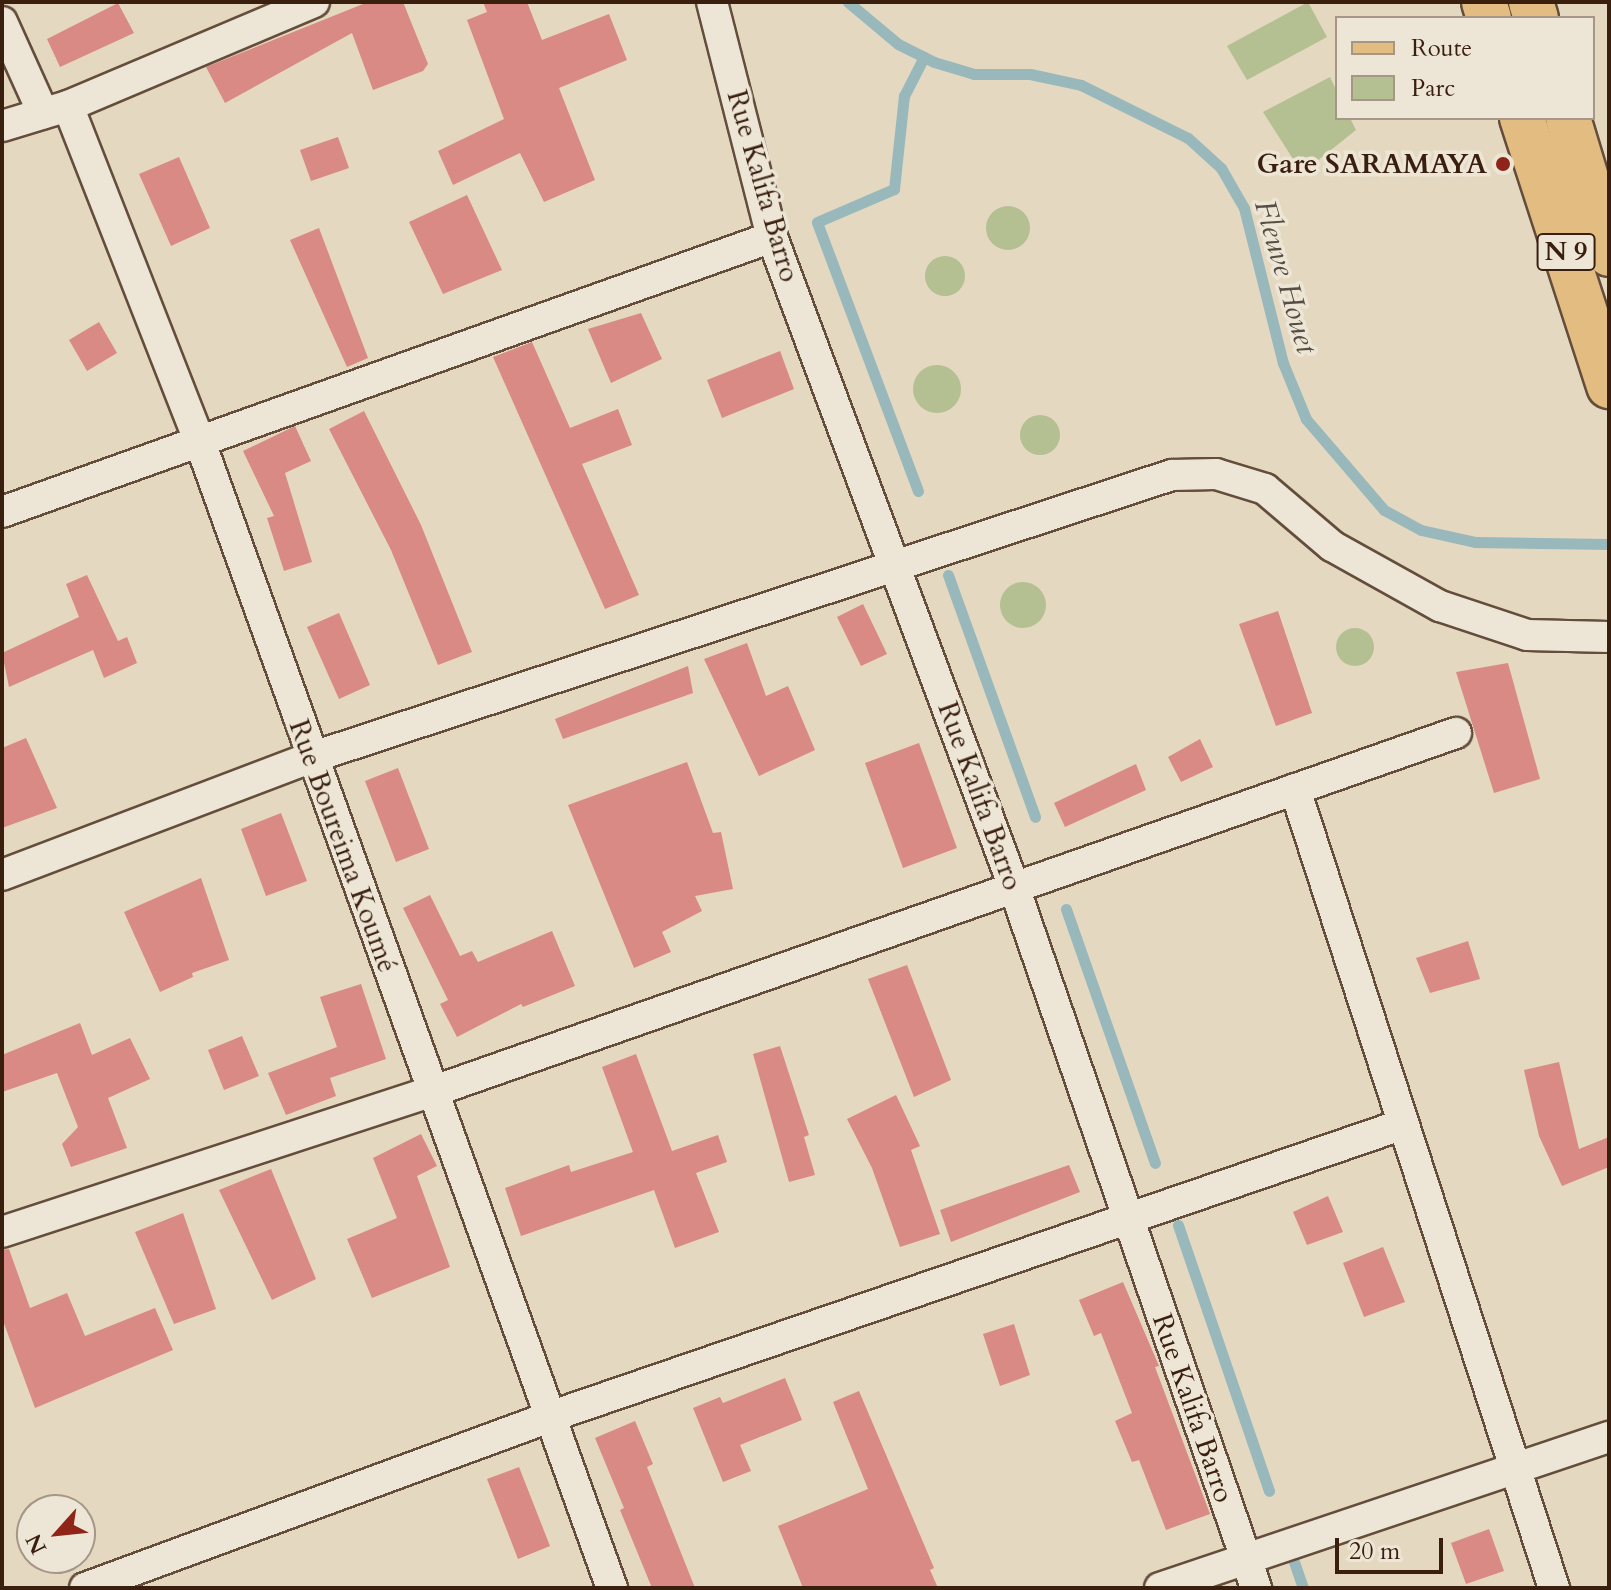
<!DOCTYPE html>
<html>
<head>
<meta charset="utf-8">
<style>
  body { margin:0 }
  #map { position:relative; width:1611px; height:1590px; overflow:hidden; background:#e4d8c0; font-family:Cardo,serif }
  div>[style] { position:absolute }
  .green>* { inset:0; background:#b4bf92 }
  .round { border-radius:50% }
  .stream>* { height:11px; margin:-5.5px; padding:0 5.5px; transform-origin:5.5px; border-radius:5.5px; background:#98b8bb }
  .building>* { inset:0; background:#d98a84 }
  .roads { filter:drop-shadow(2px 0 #644d3b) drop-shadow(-2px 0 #644d3b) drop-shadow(0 2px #644d3b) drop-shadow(0 -2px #644d3b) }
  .street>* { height:30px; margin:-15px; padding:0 15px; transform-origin:15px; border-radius:15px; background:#ede6d6 }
  .primary>* { height:44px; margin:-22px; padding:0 22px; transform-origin:22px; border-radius:22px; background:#e2bc80 }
  .dots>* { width:22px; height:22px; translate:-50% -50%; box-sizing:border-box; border:4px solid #ede6d6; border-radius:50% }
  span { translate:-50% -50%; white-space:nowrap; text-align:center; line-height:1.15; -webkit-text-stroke:7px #ede6d6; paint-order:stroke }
  .shield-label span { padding:2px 6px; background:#ede6d6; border:2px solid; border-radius:6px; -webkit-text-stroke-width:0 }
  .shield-label { font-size:26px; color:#3a1f0f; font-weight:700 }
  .poi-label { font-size:28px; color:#3a1f0f; font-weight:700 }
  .right { translate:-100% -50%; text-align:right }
  .street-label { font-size:28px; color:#3a1f0f }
  .water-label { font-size:30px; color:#564d43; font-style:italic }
  .frame { position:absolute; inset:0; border:4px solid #3a1f0f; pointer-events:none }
  .legend { position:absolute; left:1335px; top:16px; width:260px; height:104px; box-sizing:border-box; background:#ede6d6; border:2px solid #a59686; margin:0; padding:10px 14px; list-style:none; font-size:24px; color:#3a1f0f }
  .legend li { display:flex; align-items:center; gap:16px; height:40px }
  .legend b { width:40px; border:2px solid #a59686 }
  .north { position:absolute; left:16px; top:1494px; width:80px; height:80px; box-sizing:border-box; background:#ede6d6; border:2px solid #a59686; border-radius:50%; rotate:243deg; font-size:22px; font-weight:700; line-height:32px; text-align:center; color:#3a1f0f }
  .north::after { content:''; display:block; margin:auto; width:28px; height:36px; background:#8f2418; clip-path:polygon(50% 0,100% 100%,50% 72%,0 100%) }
  .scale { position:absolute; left:1335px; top:1538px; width:108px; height:36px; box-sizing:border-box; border:4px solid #3a1f0f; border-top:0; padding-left:10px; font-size:24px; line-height:28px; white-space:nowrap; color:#3a1f0f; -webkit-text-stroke:6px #ede6d6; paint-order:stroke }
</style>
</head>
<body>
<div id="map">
  <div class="green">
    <i style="clip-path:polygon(1308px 2px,1327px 37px,1247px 80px,1227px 46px)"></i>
    <i style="clip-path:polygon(1330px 77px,1337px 92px,1337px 118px,1350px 118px,1356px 130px,1302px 173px,1263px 112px)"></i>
    <i class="round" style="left:986px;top:206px;width:44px;height:44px"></i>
    <i class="round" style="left:925px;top:256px;width:40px;height:40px"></i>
    <i class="round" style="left:913px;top:365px;width:48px;height:48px"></i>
    <i class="round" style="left:1020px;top:415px;width:40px;height:40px"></i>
    <i class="round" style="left:1000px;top:582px;width:46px;height:46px"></i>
    <i class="round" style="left:1336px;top:628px;width:38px;height:38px"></i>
  </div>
  <div class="stream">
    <i style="left:848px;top:2px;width:65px;rotate:40deg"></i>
    <i style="left:898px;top:44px;width:40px;rotate:26.6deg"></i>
    <i style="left:934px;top:62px;width:42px;rotate:16.7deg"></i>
    <i style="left:974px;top:74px;width:56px"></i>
    <i style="left:1030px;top:74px;width:52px;rotate:12.2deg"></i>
    <i style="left:1081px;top:85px;width:119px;rotate:26.4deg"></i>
    <i style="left:1188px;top:138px;width:45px;rotate:42.3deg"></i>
    <i style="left:1221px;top:168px;width:46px;rotate:60.1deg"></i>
    <i style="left:1244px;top:208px;width:160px;rotate:75.9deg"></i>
    <i style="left:1283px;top:363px;width:61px;rotate:67.7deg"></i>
    <i style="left:1306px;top:419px;width:120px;rotate:49.4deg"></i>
    <i style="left:1384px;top:510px;width:42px;rotate:28.4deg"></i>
    <i style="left:1421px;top:530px;width:55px;rotate:12.5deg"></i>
    <i style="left:1475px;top:542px;width:134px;rotate:0.9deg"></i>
    <i style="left:918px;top:491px;width:287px;rotate:-110.6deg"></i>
    <i style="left:817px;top:222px;width:84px;rotate:-23.2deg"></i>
    <i style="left:894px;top:189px;width:94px;rotate:-83.9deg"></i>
    <i style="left:904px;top:96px;width:44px;rotate:-62.9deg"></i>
    <i style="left:948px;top:575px;width:257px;rotate:70.2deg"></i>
    <i style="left:1066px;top:909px;width:269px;rotate:70.7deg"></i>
    <i style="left:1178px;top:1225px;width:281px;rotate:71.1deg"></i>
    <i style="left:1292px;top:1556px;width:34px;rotate:71deg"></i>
  </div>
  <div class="building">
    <i style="clip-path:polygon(368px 2px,403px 2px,428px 64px,423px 71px,373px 90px,352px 33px,225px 103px,206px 67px)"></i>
    <i style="clip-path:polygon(483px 2px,527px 2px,542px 40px,609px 14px,627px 60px,559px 88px,595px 180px,544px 202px,520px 153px,453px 185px,438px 151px,504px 119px,467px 20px,487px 12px)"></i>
    <i style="clip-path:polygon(118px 3px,134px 33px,60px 67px,47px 39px)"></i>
    <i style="clip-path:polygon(338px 137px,349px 168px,311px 181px,300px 150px)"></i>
    <i style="clip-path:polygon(179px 157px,210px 228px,171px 246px,139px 174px)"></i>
    <i style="clip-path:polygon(467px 195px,502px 270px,443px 294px,409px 222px)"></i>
    <i style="clip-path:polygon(319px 228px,368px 358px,347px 367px,290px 240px)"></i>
    <i style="clip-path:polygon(641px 313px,662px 359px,611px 383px,588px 329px)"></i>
    <i style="clip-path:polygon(99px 322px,117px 353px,87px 371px,69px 340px)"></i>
    <i style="clip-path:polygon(532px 342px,570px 428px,618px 409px,632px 445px,582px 464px,639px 595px,605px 609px,493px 357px)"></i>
    <i style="clip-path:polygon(780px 351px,794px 389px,722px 418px,707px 380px)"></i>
    <i style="clip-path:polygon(364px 411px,421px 525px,472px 652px,438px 665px,391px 550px,329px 429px)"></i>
    <i style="clip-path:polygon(295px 426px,311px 461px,285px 473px,312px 562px,284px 571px,267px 518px,274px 516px,243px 451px)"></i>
    <i style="clip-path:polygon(87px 575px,118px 641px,127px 637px,137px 663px,104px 678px,93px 650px,9px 687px,2px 653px,79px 617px,66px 584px)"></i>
    <i style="clip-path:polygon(863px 604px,887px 654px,861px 666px,837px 617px)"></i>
    <i style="clip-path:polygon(1278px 611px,1312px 713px,1276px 726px,1239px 624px)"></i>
    <i style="clip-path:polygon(339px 613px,370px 685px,339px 699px,307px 627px)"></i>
    <i style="clip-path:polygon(747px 643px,766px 696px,788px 686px,815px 750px,759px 776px,704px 659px)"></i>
    <i style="clip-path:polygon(1508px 663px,1540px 779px,1494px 793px,1456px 672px)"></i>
    <i style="clip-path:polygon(688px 666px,693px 693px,563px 739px,555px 719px)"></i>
    <i style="clip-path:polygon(26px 738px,57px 808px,2px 828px,2px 748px)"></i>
    <i style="clip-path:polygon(1200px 739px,1213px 767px,1181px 782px,1168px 757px)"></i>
    <i style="clip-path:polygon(919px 743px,957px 848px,903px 868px,865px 763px)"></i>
    <i style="clip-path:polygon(687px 762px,713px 833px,721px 832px,733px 889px,695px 896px,702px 911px,662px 932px,671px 952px,634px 968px,568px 805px)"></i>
    <i style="clip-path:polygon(1136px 764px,1146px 790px,1065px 827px,1054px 803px)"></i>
    <i style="clip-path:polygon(398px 768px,429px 849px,396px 862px,365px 781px)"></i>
    <i style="clip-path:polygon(281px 813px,307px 881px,266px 896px,241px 829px)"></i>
    <i style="clip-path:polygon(201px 878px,229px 960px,192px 973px,193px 977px,160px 992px,124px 912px)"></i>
    <i style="clip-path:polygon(430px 895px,460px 956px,472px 951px,478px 962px,552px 931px,575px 986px,523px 1007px,521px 1004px,457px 1037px,440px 1004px,448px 1000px,403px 908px)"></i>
    <i style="clip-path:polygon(1468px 941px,1480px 979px,1430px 993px,1416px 958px)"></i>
    <i style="clip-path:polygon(907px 965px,951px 1080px,914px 1097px,868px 979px)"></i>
    <i style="clip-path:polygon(361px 984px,386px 1059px,330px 1078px,336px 1096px,286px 1115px,268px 1073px,337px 1047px,320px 997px)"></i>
    <i style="clip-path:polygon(80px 1023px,92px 1055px,130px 1038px,150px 1079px,108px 1098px,127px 1148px,71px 1167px,62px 1144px,78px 1127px,57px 1073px,2px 1092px,2px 1055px)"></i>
    <i style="clip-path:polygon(242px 1036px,259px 1076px,224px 1090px,208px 1050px)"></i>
    <i style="clip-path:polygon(780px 1046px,809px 1135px,804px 1137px,815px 1175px,789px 1182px,753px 1054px)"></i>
    <i style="clip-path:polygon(636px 1054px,672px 1151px,718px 1135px,727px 1162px,696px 1173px,719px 1232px,675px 1248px,654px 1190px,521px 1236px,505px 1188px,569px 1165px,571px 1172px,633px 1152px,602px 1067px)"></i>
    <i style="clip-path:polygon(1559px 1062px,1579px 1149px,1609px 1137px,1609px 1167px,1562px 1186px,1539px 1136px,1524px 1070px)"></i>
    <i style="clip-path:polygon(896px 1095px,920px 1146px,911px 1150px,940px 1234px,900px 1247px,872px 1168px,847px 1119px)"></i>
    <i style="clip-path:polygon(421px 1134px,437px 1166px,417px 1176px,450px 1267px,372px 1298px,347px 1239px,397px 1218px,373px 1158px)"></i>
    <i style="clip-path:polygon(1069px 1165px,1080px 1192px,951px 1242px,940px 1210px)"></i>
    <i style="clip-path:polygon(271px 1169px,316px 1279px,272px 1300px,219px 1190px)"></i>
    <i style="clip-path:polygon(1328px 1196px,1343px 1232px,1307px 1245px,1293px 1212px)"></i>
    <i style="clip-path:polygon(183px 1213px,216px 1309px,174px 1324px,135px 1232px)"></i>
    <i style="clip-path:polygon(1383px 1247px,1405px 1302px,1364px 1317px,1343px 1263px)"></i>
    <i style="clip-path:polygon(9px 1249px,30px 1308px,67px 1293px,85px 1336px,155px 1308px,173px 1350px,35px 1408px,2px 1318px,2px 1250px)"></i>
    <i style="clip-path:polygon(1123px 1282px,1159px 1366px,1155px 1367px,1210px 1514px,1166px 1530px,1139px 1460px,1132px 1462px,1115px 1421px,1132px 1413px,1101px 1333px,1094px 1336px,1079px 1300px)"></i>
    <i style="clip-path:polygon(1014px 1324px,1030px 1375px,1000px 1386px,983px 1334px)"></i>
    <i style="clip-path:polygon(785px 1378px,802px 1420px,740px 1445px,751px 1471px,723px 1482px,693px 1408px,720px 1397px,723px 1403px)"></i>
    <i style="clip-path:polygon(859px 1391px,934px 1568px,930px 1570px,938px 1588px,803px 1588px,778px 1526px,868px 1489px,833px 1402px)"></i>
    <i style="clip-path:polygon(635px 1421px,653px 1464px,647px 1467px,695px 1588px,652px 1588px,620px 1510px,624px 1508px,595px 1438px)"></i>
    <i style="clip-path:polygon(519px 1467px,550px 1546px,518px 1559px,487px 1479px)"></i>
    <i style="clip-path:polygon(1489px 1529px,1504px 1571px,1466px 1584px,1451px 1543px)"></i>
  </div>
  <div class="roads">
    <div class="street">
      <i style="left:712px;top:2px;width:243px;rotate:75.7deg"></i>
      <i style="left:772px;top:237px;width:694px;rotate:69.58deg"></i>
      <i style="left:1014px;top:887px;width:742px;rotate:70.95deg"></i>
      <i style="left:2px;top:22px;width:100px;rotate:65.7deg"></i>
      <i style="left:68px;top:106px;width:361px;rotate:68.6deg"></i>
      <i style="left:200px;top:442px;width:1218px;rotate:70.23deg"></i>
      <i style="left:2px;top:126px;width:69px;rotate:-16.9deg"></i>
      <i style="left:68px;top:106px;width:267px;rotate:-22.9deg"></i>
      <i style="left:2px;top:512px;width:818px;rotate:-19.65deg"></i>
      <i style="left:1295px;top:789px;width:840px;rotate:72.04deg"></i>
      <i style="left:2px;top:875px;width:329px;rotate:-20.8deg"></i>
      <i style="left:310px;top:758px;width:907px;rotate:-18.18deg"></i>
      <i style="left:1172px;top:475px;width:44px;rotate:-1.3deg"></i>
      <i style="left:1216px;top:474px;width:51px;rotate:17deg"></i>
      <i style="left:1265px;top:489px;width:88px;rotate:40.4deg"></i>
      <i style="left:1332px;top:546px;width:124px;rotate:29.1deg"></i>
      <i style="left:1440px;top:606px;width:92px;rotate:18.4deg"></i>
      <i style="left:1527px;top:635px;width:82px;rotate:1.4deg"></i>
      <i style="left:2px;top:1232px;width:454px;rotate:-18.1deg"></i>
      <i style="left:434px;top:1091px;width:1083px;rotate:-19.31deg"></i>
      <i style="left:85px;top:1588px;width:498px;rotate:-20.2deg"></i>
      <i style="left:552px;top:1416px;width:897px;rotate:-18.92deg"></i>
      <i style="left:1160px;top:1588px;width:474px;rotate:-18.6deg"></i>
    </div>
    <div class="primary">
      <i style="left:1484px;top:2px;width:17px;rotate:73deg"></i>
      <i style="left:1531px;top:2px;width:17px;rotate:73deg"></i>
      <i style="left:1522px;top:118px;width:282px;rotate:72deg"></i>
      <i style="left:1568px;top:118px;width:142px;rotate:73.2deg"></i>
    </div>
  </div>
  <div class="dots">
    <i style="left:1503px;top:164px;background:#8f2418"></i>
  </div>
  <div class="shield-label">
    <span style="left:1566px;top:252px">N 9</span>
  </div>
  <div class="poi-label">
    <span class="right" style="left:1487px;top:164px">Gare SARAMAYA</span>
  </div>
  <div class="street-label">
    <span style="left:763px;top:186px;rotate:74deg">Rue Kalifa Barro</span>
    <span style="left:980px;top:796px;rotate:70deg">Rue Kalifa Barro</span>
    <span style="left:343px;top:846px;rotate:70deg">Rue Boureima Koumé</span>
    <span style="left:1193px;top:1408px;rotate:71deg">Rue Kalifa Barro</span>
  </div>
  <div class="water-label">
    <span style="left:1285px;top:277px;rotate:74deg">Fleuve Houet</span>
  </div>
  <div class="frame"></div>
  <ul class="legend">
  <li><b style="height:10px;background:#e2bc80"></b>Route</li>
  <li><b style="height:22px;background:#b4bf92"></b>Parc</li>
  </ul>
  <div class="north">N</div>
  <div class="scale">20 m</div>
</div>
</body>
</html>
